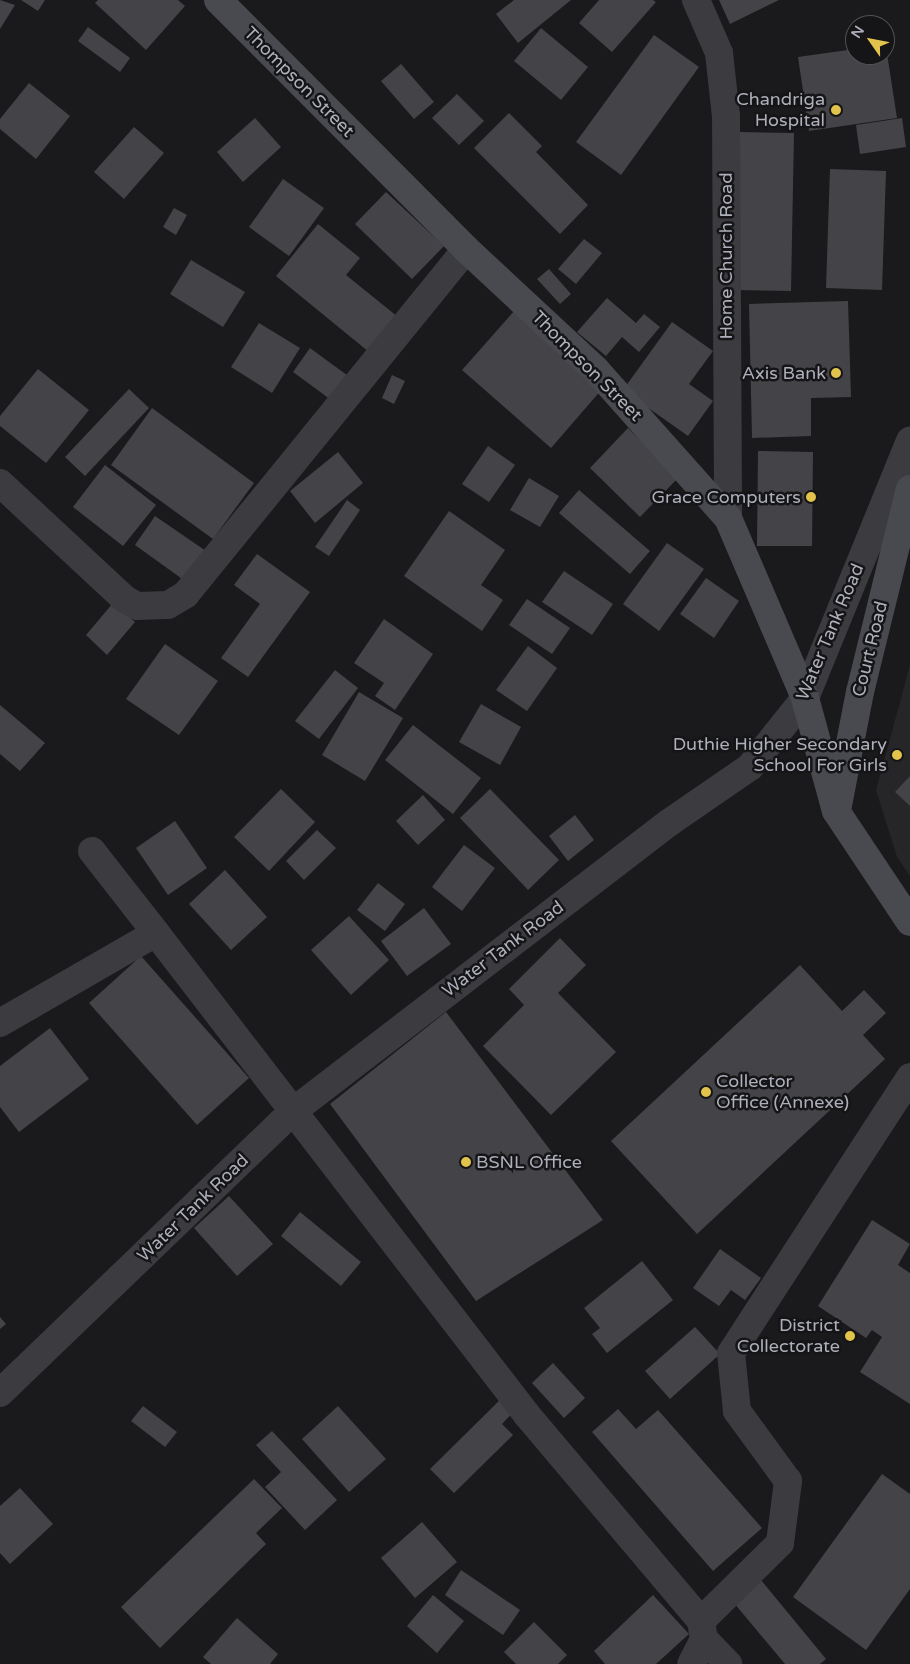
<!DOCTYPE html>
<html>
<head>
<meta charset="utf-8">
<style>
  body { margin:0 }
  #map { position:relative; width:910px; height:1664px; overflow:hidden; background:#1a191b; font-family:"Varela Round",sans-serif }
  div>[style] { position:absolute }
  .built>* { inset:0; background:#262528 }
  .building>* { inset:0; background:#444448 }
  .minor>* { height:28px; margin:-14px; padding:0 14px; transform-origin:14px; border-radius:14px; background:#3b3b40 }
  .tertiary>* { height:28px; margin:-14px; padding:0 14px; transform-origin:14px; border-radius:14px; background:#3b3b40 }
  .secondary>* { height:28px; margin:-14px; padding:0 14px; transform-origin:14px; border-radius:14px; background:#494a50 }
  .dots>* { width:14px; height:14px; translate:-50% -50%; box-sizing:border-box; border:2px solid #151416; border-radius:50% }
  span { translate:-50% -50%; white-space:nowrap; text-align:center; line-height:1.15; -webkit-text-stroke:5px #151416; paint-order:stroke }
  .street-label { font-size:18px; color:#adafba }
  .poi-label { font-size:18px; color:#adafba }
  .right { translate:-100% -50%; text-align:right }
  .left { translate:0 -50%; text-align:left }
  .north { position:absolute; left:845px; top:15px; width:50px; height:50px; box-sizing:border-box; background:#151416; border:1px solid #525258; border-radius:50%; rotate:303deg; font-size:14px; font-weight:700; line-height:20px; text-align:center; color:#adafba }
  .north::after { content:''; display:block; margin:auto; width:18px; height:22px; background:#e2c34b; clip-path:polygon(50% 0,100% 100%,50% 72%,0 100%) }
</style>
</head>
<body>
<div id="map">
  <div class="built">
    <i style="clip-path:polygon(910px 665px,910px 876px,897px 857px,876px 790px)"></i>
  </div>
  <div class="building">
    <i style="clip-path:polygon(0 0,15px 5px,0 29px)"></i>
    <i style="clip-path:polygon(21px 0,45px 0,38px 11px)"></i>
    <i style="clip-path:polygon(98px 0,178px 0,185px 6px,146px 50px,95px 3px)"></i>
    <i style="clip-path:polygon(514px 0,571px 0,518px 43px,496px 14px)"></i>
    <i style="clip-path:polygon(599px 0,653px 0,656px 2px,612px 52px,579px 23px)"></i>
    <i style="clip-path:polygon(719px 0,779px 0,730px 24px)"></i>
    <i style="clip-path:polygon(88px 27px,130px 58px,120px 72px,78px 41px)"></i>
    <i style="clip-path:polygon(541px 28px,588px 67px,561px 100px,514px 61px)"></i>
    <i style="clip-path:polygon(654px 35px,699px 67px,621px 175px,576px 142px)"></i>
    <i style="clip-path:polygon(886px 47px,897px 118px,809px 131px,798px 57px,855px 49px,855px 55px,885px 55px)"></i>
    <i style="clip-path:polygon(401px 64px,434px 102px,414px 119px,381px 81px)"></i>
    <i style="clip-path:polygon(29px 83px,70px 116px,36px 159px,0 129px,0 119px)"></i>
    <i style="clip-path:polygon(457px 94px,484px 121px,459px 145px,432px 118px)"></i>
    <i style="clip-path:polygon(509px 113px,542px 146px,536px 152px,588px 205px,560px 234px,474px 148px)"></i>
    <i style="clip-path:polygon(255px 118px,281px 147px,243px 182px,217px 152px)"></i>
    <i style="clip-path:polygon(902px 118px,906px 147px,860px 154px,856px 125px)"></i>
    <i style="clip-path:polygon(134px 127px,164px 153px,124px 199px,94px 172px)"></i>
    <i style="clip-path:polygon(738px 132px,794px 133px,791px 291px,736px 290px)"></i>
    <i style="clip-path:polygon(830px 169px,886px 171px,882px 290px,826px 288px)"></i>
    <i style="clip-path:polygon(283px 179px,324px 208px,289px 256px,249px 227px)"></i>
    <i style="clip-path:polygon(386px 192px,444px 246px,412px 279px,355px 224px)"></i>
    <i style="clip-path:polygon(174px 208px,187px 215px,176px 235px,163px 227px)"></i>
    <i style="clip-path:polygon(318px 224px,360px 258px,346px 275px,398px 317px,369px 352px,276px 276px)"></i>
    <i style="clip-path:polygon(584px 239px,602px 253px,576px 284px,558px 269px)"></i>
    <i style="clip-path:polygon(191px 260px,245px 292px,223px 327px,170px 294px)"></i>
    <i style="clip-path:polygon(549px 269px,571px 294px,560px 304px,537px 279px)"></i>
    <i style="clip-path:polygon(607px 298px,636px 323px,644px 314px,660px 327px,639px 352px,622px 337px,606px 356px,577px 332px)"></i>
    <i style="clip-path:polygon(848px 301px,851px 397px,811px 398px,811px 436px,752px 438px,749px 304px)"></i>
    <i style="clip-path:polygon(515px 310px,603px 388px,551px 448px,462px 370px)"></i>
    <i style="clip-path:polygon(672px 322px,713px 351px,689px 384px,713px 401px,688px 436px,623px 390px)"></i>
    <i style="clip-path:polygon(259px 323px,300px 348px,272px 393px,231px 367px)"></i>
    <i style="clip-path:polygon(310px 348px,355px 381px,338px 405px,293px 372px)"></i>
    <i style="clip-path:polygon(38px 369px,89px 410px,46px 463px,0 426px,0 416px)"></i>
    <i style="clip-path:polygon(392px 375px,405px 381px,394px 404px,382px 398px)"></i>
    <i style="clip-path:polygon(129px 389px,149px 408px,85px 476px,65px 457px)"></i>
    <i style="clip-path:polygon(152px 408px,254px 483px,213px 539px,111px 465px)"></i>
    <i style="clip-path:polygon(628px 428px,678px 478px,640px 517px,590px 468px)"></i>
    <i style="clip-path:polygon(488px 446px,515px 465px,489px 502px,462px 484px)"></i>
    <i style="clip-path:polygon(758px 451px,813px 452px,812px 546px,757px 546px)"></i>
    <i style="clip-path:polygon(338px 452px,363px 483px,315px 523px,290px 491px)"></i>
    <i style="clip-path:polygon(105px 465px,156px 505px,123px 546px,73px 507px)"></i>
    <i style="clip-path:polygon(529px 478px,559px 496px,540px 527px,510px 510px)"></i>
    <i style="clip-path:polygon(579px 490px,650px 551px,630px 574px,559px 513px)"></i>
    <i style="clip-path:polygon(347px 500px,360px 510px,329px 556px,315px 547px)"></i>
    <i style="clip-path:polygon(449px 511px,505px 550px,481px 585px,503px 600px,482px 631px,404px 576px)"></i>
    <i style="clip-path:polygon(155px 516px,206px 551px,185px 581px,135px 545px)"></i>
    <i style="clip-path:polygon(667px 543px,704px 569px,659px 631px,623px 604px)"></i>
    <i style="clip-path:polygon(257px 554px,310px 592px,248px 677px,221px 658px,260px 604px,234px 585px)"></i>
    <i style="clip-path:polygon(564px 571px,613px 604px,592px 635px,542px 602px)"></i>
    <i style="clip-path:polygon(706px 578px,739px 601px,714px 638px,680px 614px)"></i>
    <i style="clip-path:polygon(527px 599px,570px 628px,552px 654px,509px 625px)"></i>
    <i style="clip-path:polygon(113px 603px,135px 622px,107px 655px,86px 635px)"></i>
    <i style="clip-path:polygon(384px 619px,433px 654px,395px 710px,375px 696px,384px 683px,354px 663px)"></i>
    <i style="clip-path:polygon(165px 644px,218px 681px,179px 735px,126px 699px)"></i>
    <i style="clip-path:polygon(528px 646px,557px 668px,527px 711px,496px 690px)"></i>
    <i style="clip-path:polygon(335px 670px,358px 688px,319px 739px,295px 721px)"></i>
    <i style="clip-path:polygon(359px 692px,403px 718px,365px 781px,322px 755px)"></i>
    <i style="clip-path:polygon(481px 704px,521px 727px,500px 765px,459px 742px)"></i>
    <i style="clip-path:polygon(0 705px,45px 743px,20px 771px,0 754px)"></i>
    <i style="clip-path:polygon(413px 725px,481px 778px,453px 814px,385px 760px)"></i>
    <i style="clip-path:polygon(910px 776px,910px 806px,895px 792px)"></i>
    <i style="clip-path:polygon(281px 789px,315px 822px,269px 871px,234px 837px)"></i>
    <i style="clip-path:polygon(490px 789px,559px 860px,528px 890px,460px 818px)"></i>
    <i style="clip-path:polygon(423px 795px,445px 820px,418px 845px,396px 821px)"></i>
    <i style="clip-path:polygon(575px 815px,594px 840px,568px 861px,549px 836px)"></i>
    <i style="clip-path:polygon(175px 821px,207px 868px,168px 895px,136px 848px)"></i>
    <i style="clip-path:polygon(317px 830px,336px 848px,304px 880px,286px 861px)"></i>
    <i style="clip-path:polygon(464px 845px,495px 868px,462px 911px,432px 887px)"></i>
    <i style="clip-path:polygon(225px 870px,267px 917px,231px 950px,189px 904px)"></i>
    <i style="clip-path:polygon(378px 883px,405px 904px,385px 931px,357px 910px)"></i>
    <i style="clip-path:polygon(424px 908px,451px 944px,407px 976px,381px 941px)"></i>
    <i style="clip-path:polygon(349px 916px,389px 960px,351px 995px,311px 950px)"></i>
    <i style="clip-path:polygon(560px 938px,586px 965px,558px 993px,616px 1052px,551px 1115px,483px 1046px,524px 1005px,509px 989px)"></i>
    <i style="clip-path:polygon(141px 956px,249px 1078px,197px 1125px,89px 1003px)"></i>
    <i style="clip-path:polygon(800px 965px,842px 1011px,864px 990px,886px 1013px,863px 1035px,885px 1059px,697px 1234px,611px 1141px)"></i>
    <i style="clip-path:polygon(446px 1012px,603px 1220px,476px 1301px,330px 1104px)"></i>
    <i style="clip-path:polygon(50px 1028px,89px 1079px,19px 1132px,0 1107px,0 1066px)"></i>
    <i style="clip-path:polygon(229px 1196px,273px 1244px,237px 1276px,194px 1228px)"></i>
    <i style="clip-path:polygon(300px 1212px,361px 1262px,341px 1286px,281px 1236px)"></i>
    <i style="clip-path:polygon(872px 1220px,910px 1244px,898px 1265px,910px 1273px,910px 1404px,860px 1372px,882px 1337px,872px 1330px,866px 1338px,818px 1306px)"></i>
    <i style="clip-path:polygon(720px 1249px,761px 1278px,745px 1300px,731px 1290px,719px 1306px,693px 1288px)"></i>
    <i style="clip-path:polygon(642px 1261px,673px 1300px,607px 1353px,592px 1334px,600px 1328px,584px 1308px)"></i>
    <i style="clip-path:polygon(0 1317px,6px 1324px,0 1329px)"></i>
    <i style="clip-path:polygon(695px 1327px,720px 1354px,670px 1399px,645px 1371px)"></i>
    <i style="clip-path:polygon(553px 1363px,585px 1398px,564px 1418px,532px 1383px)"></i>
    <i style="clip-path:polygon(507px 1393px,519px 1406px,502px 1424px,513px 1435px,454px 1493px,430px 1469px)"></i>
    <i style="clip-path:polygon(143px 1406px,177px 1432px,165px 1447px,131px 1421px)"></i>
    <i style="clip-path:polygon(338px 1406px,386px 1459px,349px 1492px,302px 1439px)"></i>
    <i style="clip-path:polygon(618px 1409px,636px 1429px,658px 1410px,762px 1528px,713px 1571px,592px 1432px)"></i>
    <i style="clip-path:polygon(272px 1431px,337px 1500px,305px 1530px,265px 1487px,281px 1472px,256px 1445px)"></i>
    <i style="clip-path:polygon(882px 1474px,910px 1494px,910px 1589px,866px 1650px,793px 1597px)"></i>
    <i style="clip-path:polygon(254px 1479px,282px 1508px,256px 1533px,266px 1544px,160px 1648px,121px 1607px)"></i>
    <i style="clip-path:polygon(20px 1488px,53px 1524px,10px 1564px,0 1553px,0 1506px)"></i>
    <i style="clip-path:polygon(422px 1522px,457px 1562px,415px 1598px,381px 1558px)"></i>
    <i style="clip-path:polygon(461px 1570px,520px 1610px,503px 1635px,445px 1595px)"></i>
    <i style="clip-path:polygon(756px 1574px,826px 1659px,820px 1664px,785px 1664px,729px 1597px)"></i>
    <i style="clip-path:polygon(433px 1595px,464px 1621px,437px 1653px,407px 1626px)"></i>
    <i style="clip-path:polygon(653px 1595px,689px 1634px,656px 1664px,605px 1664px,594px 1651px)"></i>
    <i style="clip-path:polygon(237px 1618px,278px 1654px,270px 1664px,211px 1664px,203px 1657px)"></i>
    <i style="clip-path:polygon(534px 1622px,567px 1655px,558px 1664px,516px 1664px,504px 1652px)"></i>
  </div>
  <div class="minor">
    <i style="left:696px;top:0;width:58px;rotate:66.5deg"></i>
    <i style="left:719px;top:53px;width:63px;rotate:83.7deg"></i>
    <i style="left:726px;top:116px;width:402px;rotate:89.7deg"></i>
    <i style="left:0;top:483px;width:171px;rotate:42.9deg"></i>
    <i style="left:125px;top:599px;width:14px;rotate:30deg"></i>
    <i style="left:137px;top:606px;width:31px;rotate:-2deg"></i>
    <i style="left:168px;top:605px;width:21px;rotate:-31deg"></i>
    <i style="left:186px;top:594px;width:444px;rotate:-50.9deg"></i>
    <i style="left:92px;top:851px;width:104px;rotate:52deg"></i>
    <i style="left:0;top:1023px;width:180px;rotate:-30deg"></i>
    <i style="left:156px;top:933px;width:608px;rotate:52.41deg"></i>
    <i style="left:527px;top:1415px;width:270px;rotate:49.8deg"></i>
    <i style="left:701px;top:1621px;width:18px;rotate:81deg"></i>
    <i style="left:704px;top:1639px;width:28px;rotate:117deg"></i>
    <i style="left:701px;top:1621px;width:111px;rotate:-44.6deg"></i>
    <i style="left:780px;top:1543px;width:63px;rotate:-82.6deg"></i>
    <i style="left:788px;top:1481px;width:87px;rotate:-126.1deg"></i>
    <i style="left:737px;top:1411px;width:58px;rotate:-95.9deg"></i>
    <i style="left:731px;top:1353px;width:329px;rotate:-57deg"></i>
    <i style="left:704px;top:1639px;width:35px;rotate:46deg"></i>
  </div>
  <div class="tertiary">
    <i style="left:0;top:1393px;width:405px;rotate:-43.9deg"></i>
    <i style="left:292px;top:1112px;width:476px;rotate:-37.5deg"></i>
    <i style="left:670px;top:822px;width:97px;rotate:-34.5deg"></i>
    <i style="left:750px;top:767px;width:88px;rotate:-51.4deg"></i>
    <i style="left:805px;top:698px;width:278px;rotate:-67.8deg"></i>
  </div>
  <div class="secondary">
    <i style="left:218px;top:0;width:351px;rotate:45.1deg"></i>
    <i style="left:466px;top:249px;width:178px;rotate:42.9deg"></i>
    <i style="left:596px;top:370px;width:198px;rotate:48.3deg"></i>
    <i style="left:728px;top:518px;width:196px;rotate:66.8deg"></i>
    <i style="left:805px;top:698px;width:117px;rotate:74.7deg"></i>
    <i style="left:836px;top:811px;width:133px;rotate:56.3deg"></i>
    <i style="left:838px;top:805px;width:115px;rotate:-79deg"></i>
    <i style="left:860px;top:692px;width:209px;rotate:-76.2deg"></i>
  </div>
  <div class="dots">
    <i style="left:836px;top:110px;background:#e2c34b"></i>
    <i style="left:836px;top:373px;background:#e2c34b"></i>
    <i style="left:811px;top:497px;background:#e2c34b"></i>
    <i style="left:897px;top:755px;background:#e2c34b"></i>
    <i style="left:706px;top:1092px;background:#e2c34b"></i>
    <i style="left:466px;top:1162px;background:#e2c34b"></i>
    <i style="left:850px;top:1336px;background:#e2c34b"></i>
  </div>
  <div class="street-label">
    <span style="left:299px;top:82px;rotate:45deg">Thompson Street</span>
    <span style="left:726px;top:256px;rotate:-90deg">Home Church Road</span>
    <span style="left:587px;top:366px;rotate:45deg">Thompson Street</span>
    <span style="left:830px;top:632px;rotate:-67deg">Water Tank Road</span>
    <span style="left:870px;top:649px;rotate:-76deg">Court Road</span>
    <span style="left:503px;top:949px;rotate:-37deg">Water Tank Road</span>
    <span style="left:193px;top:1208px;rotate:-44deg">Water Tank Road</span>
  </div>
  <div class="poi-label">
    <span class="right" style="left:825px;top:110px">Chandriga<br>Hospital</span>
    <span class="right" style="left:826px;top:373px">Axis Bank</span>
    <span class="right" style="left:801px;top:497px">Grace Computers</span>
    <span class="right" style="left:887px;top:755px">Duthie Higher Secondary<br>School For Girls</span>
    <span class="left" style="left:716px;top:1092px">Collector<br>Office (Annexe)</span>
    <span class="left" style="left:476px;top:1162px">BSNL Office</span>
    <span class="right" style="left:840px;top:1336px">District<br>Collectorate</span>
  </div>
  <div class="north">N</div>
</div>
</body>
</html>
